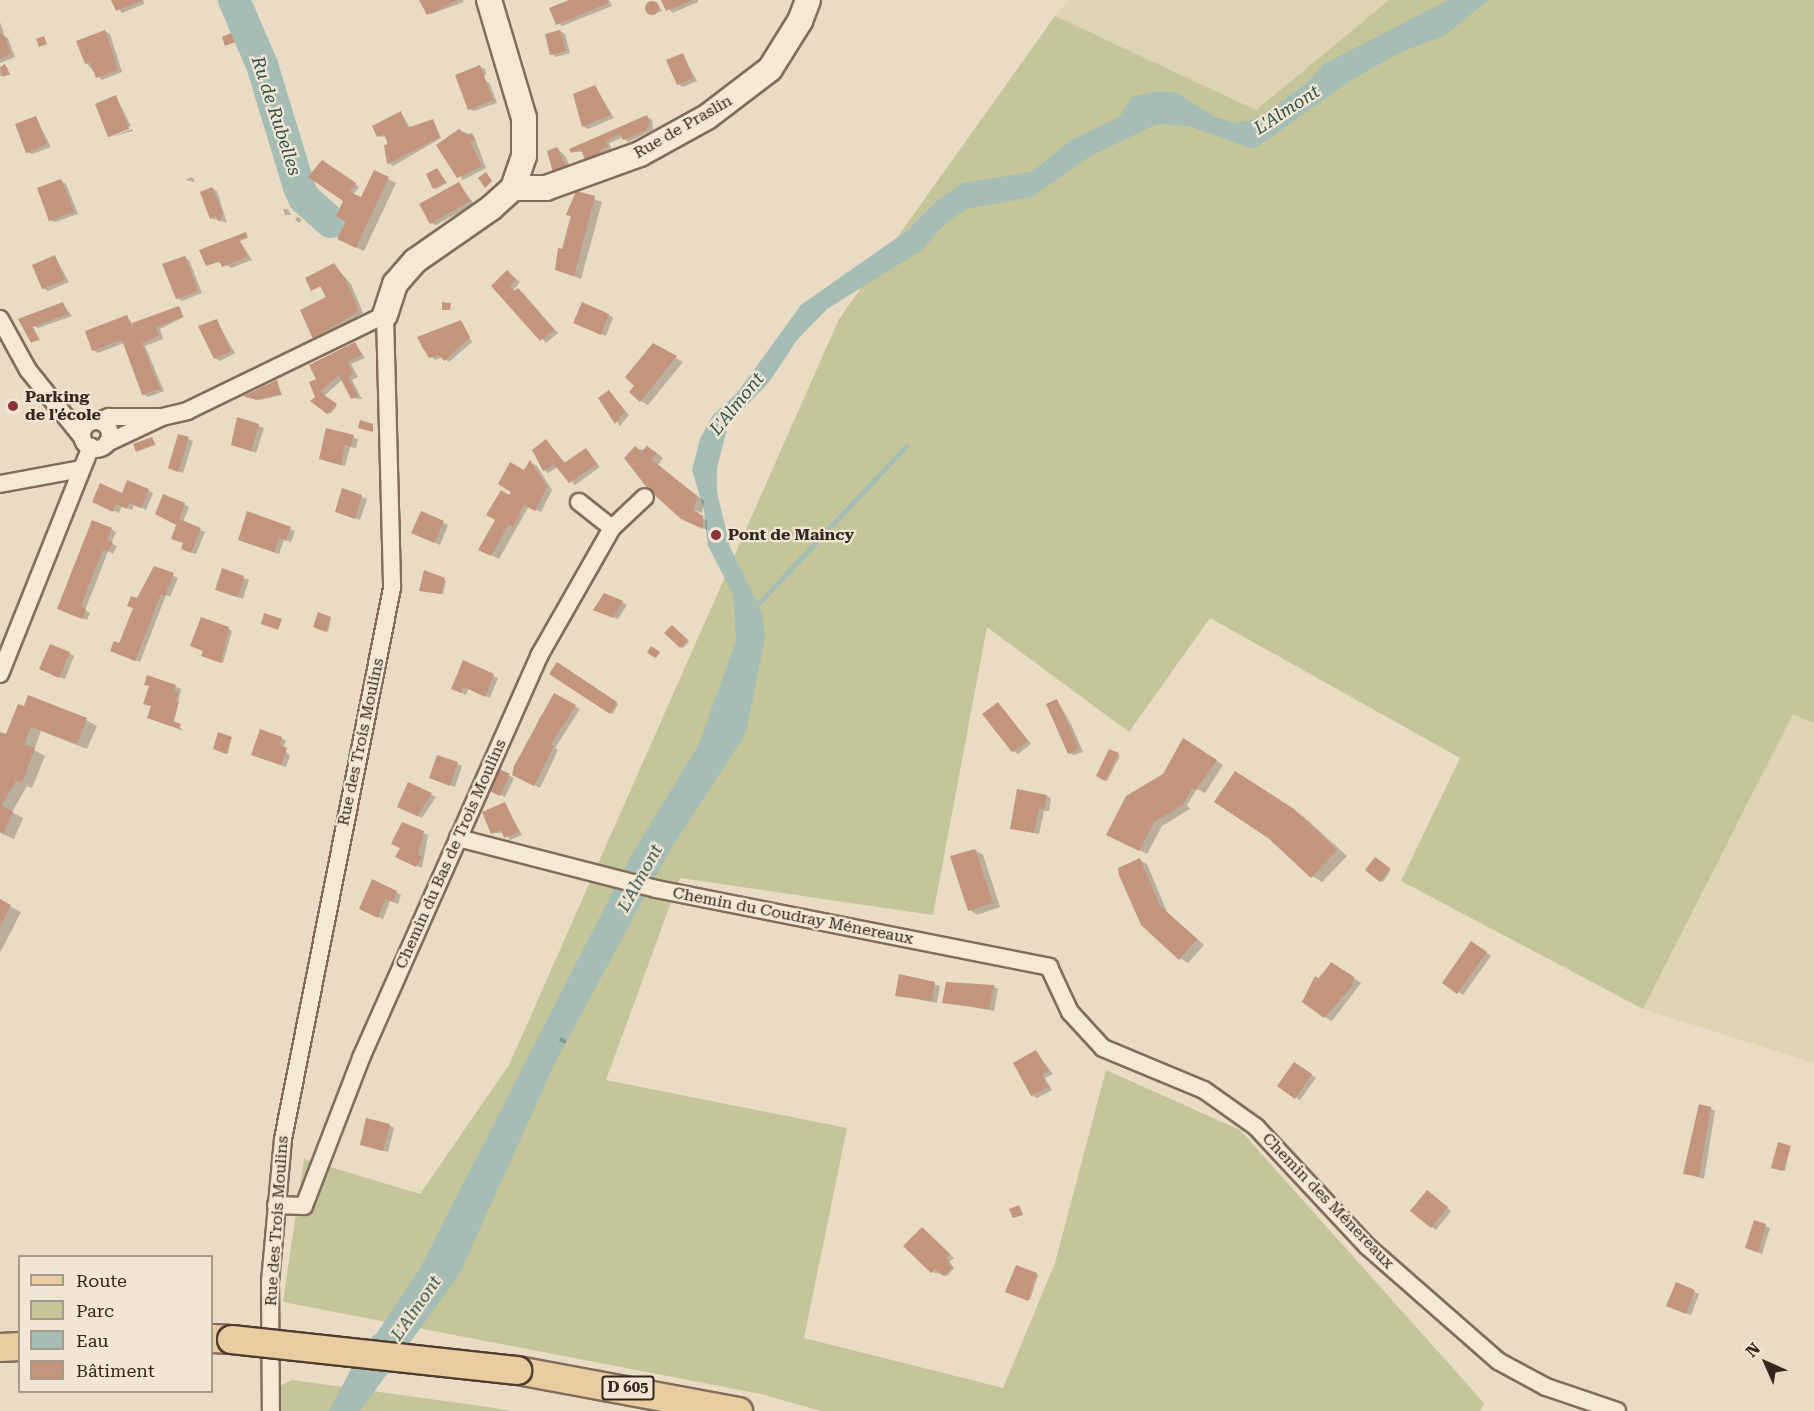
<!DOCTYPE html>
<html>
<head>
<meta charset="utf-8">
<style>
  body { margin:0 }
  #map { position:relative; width:1814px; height:1411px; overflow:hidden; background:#e9dbc4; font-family:"Roboto Serif",serif }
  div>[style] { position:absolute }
  .farmland>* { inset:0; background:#ded3b2 }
  .green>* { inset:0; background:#c4c699 }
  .water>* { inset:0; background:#a5bdb4 }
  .shadow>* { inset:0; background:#0003 }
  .stream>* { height:5px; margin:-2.5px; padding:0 2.5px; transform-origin:2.5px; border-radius:2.5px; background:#a5bdb4 }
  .river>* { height:32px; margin:-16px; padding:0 16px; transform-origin:16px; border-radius:16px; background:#a5bdb4 }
  .building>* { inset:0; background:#c4957d }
  .round { border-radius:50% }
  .roads { filter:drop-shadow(2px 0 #826d5c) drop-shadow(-2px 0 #826d5c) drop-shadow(0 2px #826d5c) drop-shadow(0 -2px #826d5c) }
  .street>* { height:16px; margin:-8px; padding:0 8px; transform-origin:8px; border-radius:8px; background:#f5e9d6 }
  .street>.ring { margin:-8px; padding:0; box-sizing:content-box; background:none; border:16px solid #f5e9d6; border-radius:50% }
  .secondary>* { height:24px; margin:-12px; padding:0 12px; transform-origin:12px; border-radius:12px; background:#f5e9d6 }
  .primary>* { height:27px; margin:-13.5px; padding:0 13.5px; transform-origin:13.5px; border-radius:13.5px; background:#e9cc9f }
  .bridges { filter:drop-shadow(2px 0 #503c30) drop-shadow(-2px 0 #503c30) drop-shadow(0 2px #503c30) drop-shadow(0 -2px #503c30) }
  .primary-bridge>* { height:27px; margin:-13.5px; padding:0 13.5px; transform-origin:13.5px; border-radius:13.5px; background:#e9cc9f }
  .dots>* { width:16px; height:16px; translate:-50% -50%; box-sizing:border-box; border:3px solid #f1e6d3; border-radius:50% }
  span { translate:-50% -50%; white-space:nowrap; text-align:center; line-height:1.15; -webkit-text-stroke:4.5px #f1e6d3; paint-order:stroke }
  .shield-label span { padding:2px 4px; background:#f1e6d3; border:2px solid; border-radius:4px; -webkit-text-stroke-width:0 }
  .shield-label { font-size:15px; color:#33271f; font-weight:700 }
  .street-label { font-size:16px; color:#33271f }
  .poi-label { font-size:16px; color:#33271f; font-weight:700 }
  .left { translate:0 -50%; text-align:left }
  .water-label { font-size:18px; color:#2f524d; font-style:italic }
  .legend { position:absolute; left:18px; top:1255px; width:195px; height:138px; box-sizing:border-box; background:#f1e6d3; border:2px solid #a59a8b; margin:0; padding:8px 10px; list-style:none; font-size:18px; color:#33271f }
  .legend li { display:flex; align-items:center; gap:12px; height:30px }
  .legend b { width:30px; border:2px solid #a59a8b }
  .north { position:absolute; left:1736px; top:1333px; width:60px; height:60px; -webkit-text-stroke:4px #f1e6d3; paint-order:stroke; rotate:315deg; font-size:16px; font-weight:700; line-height:24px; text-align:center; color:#33271f }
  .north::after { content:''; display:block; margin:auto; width:21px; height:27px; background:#33271f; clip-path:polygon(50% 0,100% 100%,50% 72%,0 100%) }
</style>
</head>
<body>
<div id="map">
  <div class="farmland">
    <i style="clip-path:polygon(1069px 0,1389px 0,1256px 110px,1055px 16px)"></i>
    <i style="clip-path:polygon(1793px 714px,1814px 723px,1814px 1063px,1643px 1009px)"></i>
  </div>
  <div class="green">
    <i style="clip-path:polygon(1389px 0,1814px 0,1814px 723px,1793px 714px,1643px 1009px,1401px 881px,1460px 758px,1210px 618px,1129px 732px,987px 627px,933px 915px,680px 878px,606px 1080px,847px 1128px,804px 1338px,1003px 1388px,1055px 1263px,1106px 1070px,1240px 1130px,1484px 1403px,1480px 1411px,821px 1411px,761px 1394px,283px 1302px,304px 1159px,420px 1194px,509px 1065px,839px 319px,1055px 16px,1256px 110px)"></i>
    <i style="clip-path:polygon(292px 1380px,488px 1407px,511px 1411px,277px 1411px,276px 1388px)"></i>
  </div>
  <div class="water">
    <i style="clip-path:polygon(1448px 0,1489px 0,1445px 35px,1399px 53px,1353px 79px,1254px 149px,1188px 126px,1157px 124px,1089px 157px,1032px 197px,966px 209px,943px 226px,922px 250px,827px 309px,797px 340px,770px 381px,728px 425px,717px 468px,717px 492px,730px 547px,762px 612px,765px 638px,746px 733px,667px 855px,554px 1065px,459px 1275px,360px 1411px,329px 1411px,365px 1343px,377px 1333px,419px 1270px,631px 856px,699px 744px,736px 640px,733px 594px,708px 546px,704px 510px,692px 470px,700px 439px,713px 415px,737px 393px,801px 305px,908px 230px,938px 200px,962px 183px,1032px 172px,1071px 140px,1119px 117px,1132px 97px,1157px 91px,1177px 93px,1215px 117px,1236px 123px,1256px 119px,1306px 84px,1324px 64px)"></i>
  </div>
  <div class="shadow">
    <i style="clip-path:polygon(113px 0,143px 0,144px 4px,122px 13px)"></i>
    <i style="clip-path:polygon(421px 0,463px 0,464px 2px,431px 14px)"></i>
    <i style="clip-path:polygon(573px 0,609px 0,612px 6px,562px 26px,557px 23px)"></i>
    <i style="clip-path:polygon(663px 0,698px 0,698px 2px,672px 13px)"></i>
    <i style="clip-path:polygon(657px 2px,662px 11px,651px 15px,646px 7px)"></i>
    <i style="clip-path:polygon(0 22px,4px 33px,1px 34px,8px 38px,15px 57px,0 63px)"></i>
    <i style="clip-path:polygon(105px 31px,110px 34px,122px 72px,102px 80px,86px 63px)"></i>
    <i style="clip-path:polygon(560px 31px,565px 34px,570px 53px,556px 57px,552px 54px)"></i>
    <i style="clip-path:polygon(683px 55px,697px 81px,683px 87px,678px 84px)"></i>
    <i style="clip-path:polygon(7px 67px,10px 75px,0 76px,0 68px)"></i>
    <i style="clip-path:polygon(480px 67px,485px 69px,486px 75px,482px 77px,490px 84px,497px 103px,474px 111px,469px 109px)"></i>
    <i style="clip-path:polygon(595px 87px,614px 118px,588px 129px,583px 126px)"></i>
    <i style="clip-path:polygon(116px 97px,131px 126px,110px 137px,109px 136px)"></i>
    <i style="clip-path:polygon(401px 112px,410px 128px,434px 122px,441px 138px,393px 166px,388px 163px,387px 137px,378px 136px)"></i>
    <i style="clip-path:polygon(647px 117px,652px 120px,653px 130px,628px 142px,623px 137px,609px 143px,612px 150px,604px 153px,609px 165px,584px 152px,572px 152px)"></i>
    <i style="clip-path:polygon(36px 118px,51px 147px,32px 154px,27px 152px)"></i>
    <i style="clip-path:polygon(132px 129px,133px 131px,111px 137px)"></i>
    <i style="clip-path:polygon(465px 132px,474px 136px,486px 168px,463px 180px,438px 145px)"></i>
    <i style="clip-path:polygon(557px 148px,566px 157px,575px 179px,550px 159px)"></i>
    <i style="clip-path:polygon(327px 165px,359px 187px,353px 195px,361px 199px,375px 172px,396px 183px,364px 251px,347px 243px,350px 222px,345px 201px)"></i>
    <i style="clip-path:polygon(437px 169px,447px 183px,436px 189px,434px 188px)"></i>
    <i style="clip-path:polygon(192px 177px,195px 182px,185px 180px)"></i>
    <i style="clip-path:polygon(61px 181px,66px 184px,78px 214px,55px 222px,50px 220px)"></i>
    <i style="clip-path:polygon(459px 184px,474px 204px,436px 225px,431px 223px)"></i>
    <i style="clip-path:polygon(212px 188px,217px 191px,227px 223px,211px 218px)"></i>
    <i style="clip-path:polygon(577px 193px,602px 202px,581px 279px,556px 270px)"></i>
    <i style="clip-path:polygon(283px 209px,288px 209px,291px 215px,285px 215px)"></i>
    <i style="clip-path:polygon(299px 217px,302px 221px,298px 223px,295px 218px)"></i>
    <i style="clip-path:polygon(246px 233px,248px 238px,240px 241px,252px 260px,231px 268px,221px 262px,207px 265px)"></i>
    <i style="clip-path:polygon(55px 257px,69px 282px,48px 291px,43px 288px)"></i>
    <i style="clip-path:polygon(184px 257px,189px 260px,202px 293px,182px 301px,177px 298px)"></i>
    <i style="clip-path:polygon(334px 265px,351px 284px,363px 313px,319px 341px,314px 338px,328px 298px,322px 286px,312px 290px)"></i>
    <i style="clip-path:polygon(507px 272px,520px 282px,510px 294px,518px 290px,523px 293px,558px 333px,546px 343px,494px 286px)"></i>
    <i style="clip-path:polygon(63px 304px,72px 316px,38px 328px,32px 325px,40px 340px,32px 342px,20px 320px)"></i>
    <i style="clip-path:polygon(179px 307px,184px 317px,160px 329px,163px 339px,145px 346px,164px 391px,148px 397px,143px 394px,124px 343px,98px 353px,93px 350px,127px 317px,133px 324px)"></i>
    <i style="clip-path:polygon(609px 315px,613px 318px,606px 336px,580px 325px)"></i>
    <i style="clip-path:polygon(216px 320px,235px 353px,220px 361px,215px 358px)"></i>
    <i style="clip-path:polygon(463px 326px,472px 342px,449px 362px,443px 357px,435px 360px,422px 348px,419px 338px)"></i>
    <i style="clip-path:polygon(355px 343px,365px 358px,351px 364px,358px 377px,352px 380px,362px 399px,352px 398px,343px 379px,324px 396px,337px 406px,330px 414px,313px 401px,317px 397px,318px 380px)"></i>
    <i style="clip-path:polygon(653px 345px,683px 362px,648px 405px,641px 401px,636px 386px)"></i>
    <i style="clip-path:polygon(277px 382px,282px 395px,260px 400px,246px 397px)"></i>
    <i style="clip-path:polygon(609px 392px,629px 415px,620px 426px,600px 398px)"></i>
    <i style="clip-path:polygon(238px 419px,264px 428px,256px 453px,232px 444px)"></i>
    <i style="clip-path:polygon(327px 429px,358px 439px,356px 448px,350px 447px,345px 466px,325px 461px)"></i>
    <i style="clip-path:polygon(179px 435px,193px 441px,183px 473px,174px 470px)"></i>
    <i style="clip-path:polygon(151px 438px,156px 445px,138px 451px)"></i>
    <i style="clip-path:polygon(546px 441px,566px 464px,586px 449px,600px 467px,575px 485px,558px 467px,548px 473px,544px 470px)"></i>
    <i style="clip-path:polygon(635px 448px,655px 452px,663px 458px,658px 465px,704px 501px,702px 513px,687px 507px,707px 521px,707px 530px,688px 521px)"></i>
    <i style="clip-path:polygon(530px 462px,537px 466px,552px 490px,541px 512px,529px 506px,499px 559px,480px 549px)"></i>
    <i style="clip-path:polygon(148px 490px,153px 493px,146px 510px,134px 505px,132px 510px,122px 506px,119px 513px,98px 504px)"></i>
    <i style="clip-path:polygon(343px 490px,367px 499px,360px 520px,337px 512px)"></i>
    <i style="clip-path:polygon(184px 504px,189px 507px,183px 522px,205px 532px,196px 554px,187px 551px,179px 523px,161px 516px)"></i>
    <i style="clip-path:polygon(248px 513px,295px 531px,291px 542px,284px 540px,279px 554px,244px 542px)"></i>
    <i style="clip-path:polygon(422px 513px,448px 525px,440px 545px,431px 541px)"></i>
    <i style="clip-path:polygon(111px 529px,116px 532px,111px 543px,117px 546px,113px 554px,108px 551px,99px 575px,85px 610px,90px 613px,87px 620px,63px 611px)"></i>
    <i style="clip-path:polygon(155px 568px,178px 578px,170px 597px,166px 595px,140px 662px,116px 653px)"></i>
    <i style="clip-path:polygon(223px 570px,249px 580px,243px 599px,221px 592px)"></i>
    <i style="clip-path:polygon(425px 572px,446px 581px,443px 594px,422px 591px)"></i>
    <i style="clip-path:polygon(616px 598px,627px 605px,618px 619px,600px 612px)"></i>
    <i style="clip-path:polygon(331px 618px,328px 632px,316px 628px)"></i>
    <i style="clip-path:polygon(674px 627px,689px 642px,683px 648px,681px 647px)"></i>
    <i style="clip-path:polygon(228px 628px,232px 631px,223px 663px,205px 656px,205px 651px)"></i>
    <i style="clip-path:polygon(69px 653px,74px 656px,65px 679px,46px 672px)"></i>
    <i style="clip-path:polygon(463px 662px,498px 678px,490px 698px,469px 688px,466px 695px,457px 691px)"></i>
    <i style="clip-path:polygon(557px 664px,618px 704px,613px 714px,551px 673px)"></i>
    <i style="clip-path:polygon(148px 676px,181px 689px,174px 723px,184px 731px,154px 720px,152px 706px,145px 703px,150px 686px)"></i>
    <i style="clip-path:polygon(555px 695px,580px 709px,555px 748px,558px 750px,540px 788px,514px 775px,539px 719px)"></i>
    <i style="clip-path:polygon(1057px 700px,1071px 724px,1083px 752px,1074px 755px,1069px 753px)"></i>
    <i style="clip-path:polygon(999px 704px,1031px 744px,1018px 754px,1013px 751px)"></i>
    <i style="clip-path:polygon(25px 708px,86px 720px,97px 726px,87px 749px,41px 731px,34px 750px,45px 756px,32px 788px,27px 786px,12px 812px,23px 818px,14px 839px,0 833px,0 734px,7px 736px)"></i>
    <i style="clip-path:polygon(231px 738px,228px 754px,216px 750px)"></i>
    <i style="clip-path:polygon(281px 738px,286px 741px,283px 748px,290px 756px,286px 767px,258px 757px)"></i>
    <i style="clip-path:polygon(1191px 744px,1223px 765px,1205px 793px,1197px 789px,1187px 805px,1190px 809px,1162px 826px,1147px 854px,1115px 838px)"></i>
    <i style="clip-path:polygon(1110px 751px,1120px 756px,1107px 781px,1098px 776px)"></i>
    <i style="clip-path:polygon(457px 764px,462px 766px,455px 787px,431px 778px)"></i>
    <i style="clip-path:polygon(496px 769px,514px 778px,505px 797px,491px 791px)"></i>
    <i style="clip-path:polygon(1246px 779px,1304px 817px,1347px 856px,1322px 882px,1312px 876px)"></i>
    <i style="clip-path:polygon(408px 784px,436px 797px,422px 818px,403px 809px)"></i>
    <i style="clip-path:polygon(1047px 796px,1051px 799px,1049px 811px,1044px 811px,1039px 834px,1012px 828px)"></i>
    <i style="clip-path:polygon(505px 804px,522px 835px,510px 840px,504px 833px,493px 833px)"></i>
    <i style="clip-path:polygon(423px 833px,428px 835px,422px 868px,402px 859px)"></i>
    <i style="clip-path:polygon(975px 850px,983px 855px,1000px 907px,977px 915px,970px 910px)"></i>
    <i style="clip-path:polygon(1376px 858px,1391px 870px,1383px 882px,1367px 870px)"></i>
    <i style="clip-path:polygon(1139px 860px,1147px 864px,1167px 912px,1204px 945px,1188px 963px,1180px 958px)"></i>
    <i style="clip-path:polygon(396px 892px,401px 895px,398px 904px,390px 901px,383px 919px,365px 911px)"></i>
    <i style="clip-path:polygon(0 901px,21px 912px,0 953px)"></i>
    <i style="clip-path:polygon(1476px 945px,1491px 956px,1463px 995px,1444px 982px)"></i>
    <i style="clip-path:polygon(1332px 963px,1361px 983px,1332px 1021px,1325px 1017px,1309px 988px)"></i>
    <i style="clip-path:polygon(900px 976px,940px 986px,937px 1003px,897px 995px)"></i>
    <i style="clip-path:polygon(993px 986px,998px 989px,994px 1011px,944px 1002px)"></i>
    <i style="clip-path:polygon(561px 1037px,567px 1041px,565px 1044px,559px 1041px)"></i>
    <i style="clip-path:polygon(1036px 1052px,1053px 1074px,1045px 1078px,1052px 1090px,1037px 1098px,1032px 1095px)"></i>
    <i style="clip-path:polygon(1299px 1066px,1316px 1078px,1300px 1100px,1279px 1085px)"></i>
    <i style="clip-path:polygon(1710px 1108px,1715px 1111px,1704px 1179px,1685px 1173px)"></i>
    <i style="clip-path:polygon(389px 1125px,394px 1128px,388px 1152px,362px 1145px)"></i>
    <i style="clip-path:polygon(1790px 1148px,1785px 1171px,1774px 1168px)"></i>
    <i style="clip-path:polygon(1432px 1195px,1451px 1211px,1436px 1230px,1432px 1227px)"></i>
    <i style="clip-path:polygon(1765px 1226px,1770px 1228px,1762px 1254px,1751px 1250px)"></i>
    <i style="clip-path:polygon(923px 1229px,954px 1258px,949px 1262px,954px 1268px,947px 1276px,932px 1272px,905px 1246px)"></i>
    <i style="clip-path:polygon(1017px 1267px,1038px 1275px,1030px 1300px,1028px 1300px)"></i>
    <i style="clip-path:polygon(1676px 1284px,1699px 1294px,1691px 1315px,1672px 1308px)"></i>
  </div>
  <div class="stream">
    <i style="left:755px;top:607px;width:221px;rotate:-46.8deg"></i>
  </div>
  <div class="river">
    <i style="left:234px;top:0;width:71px;rotate:66.7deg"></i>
    <i style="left:262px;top:65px;width:127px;rotate:73.1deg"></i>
    <i style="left:299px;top:187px;width:12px;rotate:66deg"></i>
    <i style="left:304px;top:198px;width:36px;rotate:42deg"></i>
  </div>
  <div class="building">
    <i style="clip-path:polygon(111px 0,143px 0,116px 11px)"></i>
    <i style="clip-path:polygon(419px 0,458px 0,427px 15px)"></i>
    <i style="clip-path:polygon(569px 0,607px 0,608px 3px,556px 25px,549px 8px)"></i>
    <i style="clip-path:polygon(661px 0,693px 0,666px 11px)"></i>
    <i class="round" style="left:645px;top:1px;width:14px;height:14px"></i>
    <i style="clip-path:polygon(105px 30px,118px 70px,96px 78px,90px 62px,85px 64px,76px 41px)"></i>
    <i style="clip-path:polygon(560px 30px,566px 51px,550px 55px,545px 34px)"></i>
    <i style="clip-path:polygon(3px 33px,11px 54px,0 59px,0 34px)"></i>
    <i style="clip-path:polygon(231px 33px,235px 42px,225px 46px,222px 37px)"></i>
    <i style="clip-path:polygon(44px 36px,47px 44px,39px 47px,36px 39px)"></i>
    <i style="clip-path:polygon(683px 53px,693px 78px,677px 85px,666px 60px)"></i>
    <i style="clip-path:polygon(5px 64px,9px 74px,3px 77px,0 67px)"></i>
    <i style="clip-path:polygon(480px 65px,493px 100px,468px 110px,455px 75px)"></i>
    <i style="clip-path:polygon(595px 85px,611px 115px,582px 127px,573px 94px)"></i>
    <i style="clip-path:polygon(116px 95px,129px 129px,108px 137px,95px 104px)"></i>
    <i style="clip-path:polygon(401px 111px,407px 128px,433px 119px,440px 137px,387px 164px,384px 145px,388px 144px,384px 134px,377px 137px,372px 126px)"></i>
    <i style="clip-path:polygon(647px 115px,650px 123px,646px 130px,623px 140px,620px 134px,605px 141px,608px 147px,600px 150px,605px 162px,587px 166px,581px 149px,571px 153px,569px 149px)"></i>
    <i style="clip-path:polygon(36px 116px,47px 144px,26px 153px,15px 124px)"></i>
    <i style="clip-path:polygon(459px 129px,467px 135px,472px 133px,475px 140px,470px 142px,482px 166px,457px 178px,436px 145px)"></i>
    <i style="clip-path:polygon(557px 147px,571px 177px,556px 183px,547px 151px)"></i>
    <i style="clip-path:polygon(322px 160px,356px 183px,350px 192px,361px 197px,374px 170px,389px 177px,356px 248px,337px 239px,346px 222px,336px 216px,343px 201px,308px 177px)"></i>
    <i style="clip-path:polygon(437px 168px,446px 182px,433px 189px,426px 174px)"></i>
    <i style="clip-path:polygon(486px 172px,492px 181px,485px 188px,478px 178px)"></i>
    <i style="clip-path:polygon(61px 179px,74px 212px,49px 221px,37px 188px)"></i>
    <i style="clip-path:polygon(459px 182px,470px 201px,430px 224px,419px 204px)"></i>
    <i style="clip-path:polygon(212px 187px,223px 214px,219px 222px,216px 216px,210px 219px,200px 192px)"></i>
    <i style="clip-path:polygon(576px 191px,595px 196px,574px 276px,555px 270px,558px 248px,563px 249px,571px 216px,566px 215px)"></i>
    <i style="clip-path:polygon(246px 232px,247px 237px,239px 240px,248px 257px,222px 267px,219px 261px,206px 266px,199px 250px)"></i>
    <i style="clip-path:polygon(55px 255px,65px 280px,42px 289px,32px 265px)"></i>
    <i style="clip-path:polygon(185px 256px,198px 291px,176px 299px,162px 264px)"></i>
    <i style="clip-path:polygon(334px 263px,346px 280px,359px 311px,313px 339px,300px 310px,326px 297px,320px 286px,311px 291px,305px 278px)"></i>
    <i style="clip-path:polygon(507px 270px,516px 279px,510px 286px,514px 291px,518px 288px,554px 330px,540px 341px,491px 286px)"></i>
    <i style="clip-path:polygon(63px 302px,68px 314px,32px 327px,39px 339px,31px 343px,18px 319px)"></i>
    <i style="clip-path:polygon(442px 302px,451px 303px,450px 310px,442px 310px)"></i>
    <i style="clip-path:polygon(582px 302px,609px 314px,601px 335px,573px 323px)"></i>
    <i style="clip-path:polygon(179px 306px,183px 317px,156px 327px,159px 336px,142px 343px,160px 389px,142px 395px,122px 340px,92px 351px,85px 331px,127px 315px,135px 335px,132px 323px)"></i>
    <i style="clip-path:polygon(217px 319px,231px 351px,214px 359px,198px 326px)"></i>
    <i style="clip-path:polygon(461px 320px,470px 337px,444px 361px,439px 355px,429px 358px,417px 337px)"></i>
    <i style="clip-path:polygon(355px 342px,362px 355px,347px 362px,354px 374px,348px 377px,358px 396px,351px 399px,339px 375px,320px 392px,337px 404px,327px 414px,310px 401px,315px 397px,309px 382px,316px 379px,309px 365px)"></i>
    <i style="clip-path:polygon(653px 343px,677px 356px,640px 402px,629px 392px,634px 386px,625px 377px)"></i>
    <i style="clip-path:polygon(277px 380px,281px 394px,257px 400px,243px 396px)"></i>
    <i style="clip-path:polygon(609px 390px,625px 411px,615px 424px,598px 398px)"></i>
    <i style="clip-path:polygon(237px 417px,259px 424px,251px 451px,231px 445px)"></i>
    <i style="clip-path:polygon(360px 420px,373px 424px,373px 432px,358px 428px)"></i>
    <i style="clip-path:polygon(326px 428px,354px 435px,351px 447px,345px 445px,341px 465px,319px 459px)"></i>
    <i style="clip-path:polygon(178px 434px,189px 437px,178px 472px,168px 468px)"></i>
    <i style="clip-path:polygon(152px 437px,155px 444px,136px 452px,133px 444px)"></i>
    <i style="clip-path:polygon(546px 439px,564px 463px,586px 448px,597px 464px,569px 483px,554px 464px,543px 471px,532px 450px)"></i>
    <i style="clip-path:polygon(635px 446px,641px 452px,647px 446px,657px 453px,651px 459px,697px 496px,694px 510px,703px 516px,703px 529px,681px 519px,648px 489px,624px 458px)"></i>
    <i style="clip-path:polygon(530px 460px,547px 487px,535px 511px,524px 505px,513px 527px,509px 524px,491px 556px,478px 550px,495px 520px,486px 515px,501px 490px,509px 495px,511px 492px,498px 484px,510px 462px,524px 470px)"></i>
    <i style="clip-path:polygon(127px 480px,149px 489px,141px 508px,129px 503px,127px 509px,116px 504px,113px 512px,92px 502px,100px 483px,122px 493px)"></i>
    <i style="clip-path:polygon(342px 488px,362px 495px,355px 519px,335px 512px)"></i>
    <i style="clip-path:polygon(163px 494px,185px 503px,179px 519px,201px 528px,191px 553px,181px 549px,183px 543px,171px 539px,176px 525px,155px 514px)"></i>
    <i style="clip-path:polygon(247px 511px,291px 527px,286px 540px,279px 538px,274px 552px,238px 540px)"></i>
    <i style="clip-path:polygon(421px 511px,444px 521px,434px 543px,411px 533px)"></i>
    <i style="clip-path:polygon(92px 520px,112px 528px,107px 540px,113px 542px,108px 552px,103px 550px,94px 572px,81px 607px,86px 609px,82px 619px,57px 609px)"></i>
    <i style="clip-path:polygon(154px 566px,174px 573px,165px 596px,161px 594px,135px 661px,110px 651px,114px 641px,119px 643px,124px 631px,133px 608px,127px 606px,131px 596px,137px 598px)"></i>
    <i style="clip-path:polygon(222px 568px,244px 576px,238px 597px,215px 590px)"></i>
    <i style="clip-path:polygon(424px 570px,445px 578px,441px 594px,419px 591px)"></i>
    <i style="clip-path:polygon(604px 593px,623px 601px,613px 618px,593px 610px)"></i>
    <i style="clip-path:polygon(318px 612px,331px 617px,326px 632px,313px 627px)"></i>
    <i style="clip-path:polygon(264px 613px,282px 619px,278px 630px,261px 624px)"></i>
    <i style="clip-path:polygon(201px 617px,229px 627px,221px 663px,201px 656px,203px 651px,190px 646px)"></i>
    <i style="clip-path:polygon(672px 625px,688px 640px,680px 648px,664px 633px)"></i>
    <i style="clip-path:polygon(50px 644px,70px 652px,59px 678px,39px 669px)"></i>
    <i style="clip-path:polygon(651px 646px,660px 652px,656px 658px,647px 653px)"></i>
    <i style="clip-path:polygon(463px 660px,494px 674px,485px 697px,464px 687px,461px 693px,451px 689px)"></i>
    <i style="clip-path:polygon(557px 662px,617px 702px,610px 714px,549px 674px)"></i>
    <i style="clip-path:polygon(147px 675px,176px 685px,174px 691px,179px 693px,175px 701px,179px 702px,173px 721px,181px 724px,179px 729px,147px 718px,151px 706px,143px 704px,149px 686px,144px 685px)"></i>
    <i style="clip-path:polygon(554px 693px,576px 705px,551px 744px,554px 746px,534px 786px,512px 775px,514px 766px)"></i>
    <i style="clip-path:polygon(28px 695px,87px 718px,77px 744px,31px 727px,24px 744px,35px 748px,22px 783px,16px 781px,1px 806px,13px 811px,4px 834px,0 832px,0 732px,6px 734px,18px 704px,24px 706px)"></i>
    <i style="clip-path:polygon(1057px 699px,1079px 749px,1068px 754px,1046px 704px)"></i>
    <i style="clip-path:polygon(998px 702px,1028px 741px,1012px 752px,982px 714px)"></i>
    <i style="clip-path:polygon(260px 729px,282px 737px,280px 745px,287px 748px,281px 765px,251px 755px)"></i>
    <i style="clip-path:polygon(218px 732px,232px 737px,226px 754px,213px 749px)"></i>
    <i style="clip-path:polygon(1183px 738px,1217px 760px,1196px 790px,1192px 788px,1183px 805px,1154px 822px,1139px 851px,1106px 835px,1126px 796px,1163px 774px)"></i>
    <i style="clip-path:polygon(1109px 749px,1119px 753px,1105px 781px,1096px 776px)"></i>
    <i style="clip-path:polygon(437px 755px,458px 762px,450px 786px,429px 778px)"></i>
    <i style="clip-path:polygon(495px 767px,510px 774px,500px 796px,485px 789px)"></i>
    <i style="clip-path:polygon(1235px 771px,1294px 809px,1337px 850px,1311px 878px,1268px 838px,1214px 802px)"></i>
    <i style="clip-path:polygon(408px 782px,432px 793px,417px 816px,397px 807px)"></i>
    <i style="clip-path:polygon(1017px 789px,1047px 795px,1044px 809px,1039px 809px,1034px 833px,1010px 829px)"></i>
    <i style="clip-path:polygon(505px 802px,519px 832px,504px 838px,501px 830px,491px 834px,482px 812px)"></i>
    <i style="clip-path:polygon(402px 822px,424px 831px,418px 855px,422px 857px,416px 867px,395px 857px,400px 848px,391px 844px)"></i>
    <i style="clip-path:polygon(975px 849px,993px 903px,968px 911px,950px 856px)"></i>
    <i style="clip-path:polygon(1375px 857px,1390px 868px,1380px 882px,1365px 870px)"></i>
    <i style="clip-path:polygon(1140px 858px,1160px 906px,1197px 939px,1179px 960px,1141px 925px,1119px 875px,1118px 868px)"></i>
    <i style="clip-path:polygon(372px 879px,397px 891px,393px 902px,385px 899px,378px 918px,359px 909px)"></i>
    <i style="clip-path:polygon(0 899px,11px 905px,0 927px)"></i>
    <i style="clip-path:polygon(1471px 941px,1487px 952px,1457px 994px,1442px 983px)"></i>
    <i style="clip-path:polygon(1331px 962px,1354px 977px,1352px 986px,1324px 1018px,1302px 1002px,1315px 976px,1319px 979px)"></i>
    <i style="clip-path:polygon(899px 974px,935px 982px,932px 1001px,895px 996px)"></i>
    <i style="clip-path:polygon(946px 982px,994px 985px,989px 1009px,942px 1003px)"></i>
    <i style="clip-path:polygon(1036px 1050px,1049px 1071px,1042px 1075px,1048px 1087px,1031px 1096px,1013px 1063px)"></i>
    <i style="clip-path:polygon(1294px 1062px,1312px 1074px,1295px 1099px,1277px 1086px)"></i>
    <i style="clip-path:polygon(1699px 1104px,1711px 1107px,1699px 1177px,1683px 1174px)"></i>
    <i style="clip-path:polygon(366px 1118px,390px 1124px,383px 1151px,360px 1145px)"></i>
    <i style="clip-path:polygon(1778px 1142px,1791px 1146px,1783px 1171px,1771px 1168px)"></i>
    <i style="clip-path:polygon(1427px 1190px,1448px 1207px,1431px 1228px,1410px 1211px)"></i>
    <i style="clip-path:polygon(1019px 1205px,1023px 1215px,1013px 1218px,1009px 1209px)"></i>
    <i style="clip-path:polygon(1754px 1220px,1766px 1224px,1758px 1252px,1745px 1248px)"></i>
    <i style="clip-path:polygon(922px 1227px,950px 1254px,946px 1258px,953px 1267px,944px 1276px,935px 1269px,931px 1273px,903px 1246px)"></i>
    <i style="clip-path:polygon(1016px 1265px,1037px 1273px,1028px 1301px,1005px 1292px)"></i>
    <i style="clip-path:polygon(1676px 1282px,1695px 1290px,1686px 1314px,1666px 1306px)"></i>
  </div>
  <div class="roads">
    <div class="street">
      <i style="left:0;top:319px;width:58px;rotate:61.2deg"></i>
      <i style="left:28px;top:370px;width:86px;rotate:51.1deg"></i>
      <i style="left:99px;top:421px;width:11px;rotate:-22deg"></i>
      <i style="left:109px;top:417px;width:49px"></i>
      <i class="ring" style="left:82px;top:421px;width:12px;height:12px"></i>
      <i style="left:107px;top:443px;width:61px;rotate:-25.3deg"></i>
      <i style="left:162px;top:417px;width:26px;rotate:-13deg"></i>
      <i style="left:187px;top:411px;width:220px;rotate:-25.9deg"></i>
      <i style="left:385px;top:315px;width:273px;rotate:88.5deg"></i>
      <i style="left:392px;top:588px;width:562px;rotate:101.19deg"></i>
      <i style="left:283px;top:1139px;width:143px;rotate:95.2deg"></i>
      <i style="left:270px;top:1281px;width:130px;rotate:89.6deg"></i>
      <i style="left:0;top:484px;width:82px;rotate:-10.5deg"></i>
      <i style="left:579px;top:502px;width:42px;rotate:38.2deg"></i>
      <i style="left:0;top:674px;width:245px;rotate:-68.2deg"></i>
      <i style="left:458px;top:838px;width:204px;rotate:14.4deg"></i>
      <i style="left:656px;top:889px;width:401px;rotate:11.2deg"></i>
      <i style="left:1049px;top:967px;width:50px;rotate:65deg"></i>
      <i style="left:1070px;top:1012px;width:49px;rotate:47.5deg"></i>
      <i style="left:1103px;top:1048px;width:109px;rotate:22.6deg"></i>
      <i style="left:1204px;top:1090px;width:64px;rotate:35.4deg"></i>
      <i style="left:1256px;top:1127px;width:164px;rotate:47deg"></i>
      <i style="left:1368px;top:1247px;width:173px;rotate:41.2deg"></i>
      <i style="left:1498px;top:1361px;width:55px;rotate:28.4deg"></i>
      <i style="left:1546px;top:1387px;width:75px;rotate:18.7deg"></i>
      <i style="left:276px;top:1205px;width:28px;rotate:2deg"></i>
      <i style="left:304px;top:1206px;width:159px;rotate:-68.9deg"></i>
      <i style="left:361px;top:1058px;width:440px;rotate:-66.1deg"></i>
      <i style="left:539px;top:656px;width:147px;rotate:-60.3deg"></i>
      <i style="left:612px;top:528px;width:45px;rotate:-43.2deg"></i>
    </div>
    <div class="secondary">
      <i style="left:513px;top:188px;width:33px"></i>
      <i style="left:546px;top:188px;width:100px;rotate:-19.9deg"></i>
      <i style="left:640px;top:154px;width:77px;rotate:-28.9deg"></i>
      <i style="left:707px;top:117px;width:79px;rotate:-37.3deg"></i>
      <i style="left:770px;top:69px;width:57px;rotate:-58deg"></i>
      <i style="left:800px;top:21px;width:22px;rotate:-69deg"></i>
      <i style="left:385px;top:315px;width:33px;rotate:-72deg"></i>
      <i style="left:395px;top:284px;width:30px;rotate:-49deg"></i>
      <i style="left:415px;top:261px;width:93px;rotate:-34.9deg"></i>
      <i style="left:491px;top:208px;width:30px;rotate:-42deg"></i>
      <i style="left:513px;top:188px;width:34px;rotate:-71deg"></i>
      <i style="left:524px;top:156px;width:38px;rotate:-90deg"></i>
      <i style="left:524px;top:118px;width:123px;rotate:-106.5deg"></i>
    </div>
    <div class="primary">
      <i style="left:212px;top:1338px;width:19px;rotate:3deg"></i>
      <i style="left:0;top:1347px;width:20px;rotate:-3deg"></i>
      <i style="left:517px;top:1370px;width:225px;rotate:10.5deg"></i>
    </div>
  </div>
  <div class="bridges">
    <div class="primary-bridge">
      <i style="left:231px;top:1339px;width:288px;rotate:6.2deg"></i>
    </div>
  </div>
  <div class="dots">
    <i style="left:13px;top:406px;background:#8b323a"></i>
    <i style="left:716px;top:535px;background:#8b323a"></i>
  </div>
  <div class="shield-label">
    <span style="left:628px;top:1388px">D 605</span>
  </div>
  <div class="street-label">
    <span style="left:683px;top:127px;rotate:-30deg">Rue de Praslin</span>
    <span style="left:361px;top:742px;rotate:-78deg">Rue des Trois Moulins</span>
    <span style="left:451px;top:854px;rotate:-66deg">Chemin du Bas de Trois Moulins</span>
    <span style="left:793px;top:916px;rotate:11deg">Chemin du Coudray Ménereaux</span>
    <span style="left:1328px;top:1201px;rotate:46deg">Chemin des Ménereaux</span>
    <span style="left:277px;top:1221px;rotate:-86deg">Rue des Trois Moulins</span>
  </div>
  <div class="poi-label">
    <span class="left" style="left:25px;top:406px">Parking<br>de l'école</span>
    <span class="left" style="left:728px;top:535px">Pont de Maincy</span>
  </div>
  <div class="water-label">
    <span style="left:1287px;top:110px;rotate:-33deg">L'Almont</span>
    <span style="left:276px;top:116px;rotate:72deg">Ru de Rubelles</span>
    <span style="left:737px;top:404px;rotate:-51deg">L'Almont</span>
    <span style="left:640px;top:878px;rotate:-61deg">L'Almont</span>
    <span style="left:416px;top:1308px;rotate:-55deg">L'Almont</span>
  </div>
  <ul class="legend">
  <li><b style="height:8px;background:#e9cc9f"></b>Route</li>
  <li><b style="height:16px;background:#c4c699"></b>Parc</li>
  <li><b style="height:16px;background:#a5bdb4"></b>Eau</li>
  <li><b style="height:16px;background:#c4957d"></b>Bâtiment</li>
  </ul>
  <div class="north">N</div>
</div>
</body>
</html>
